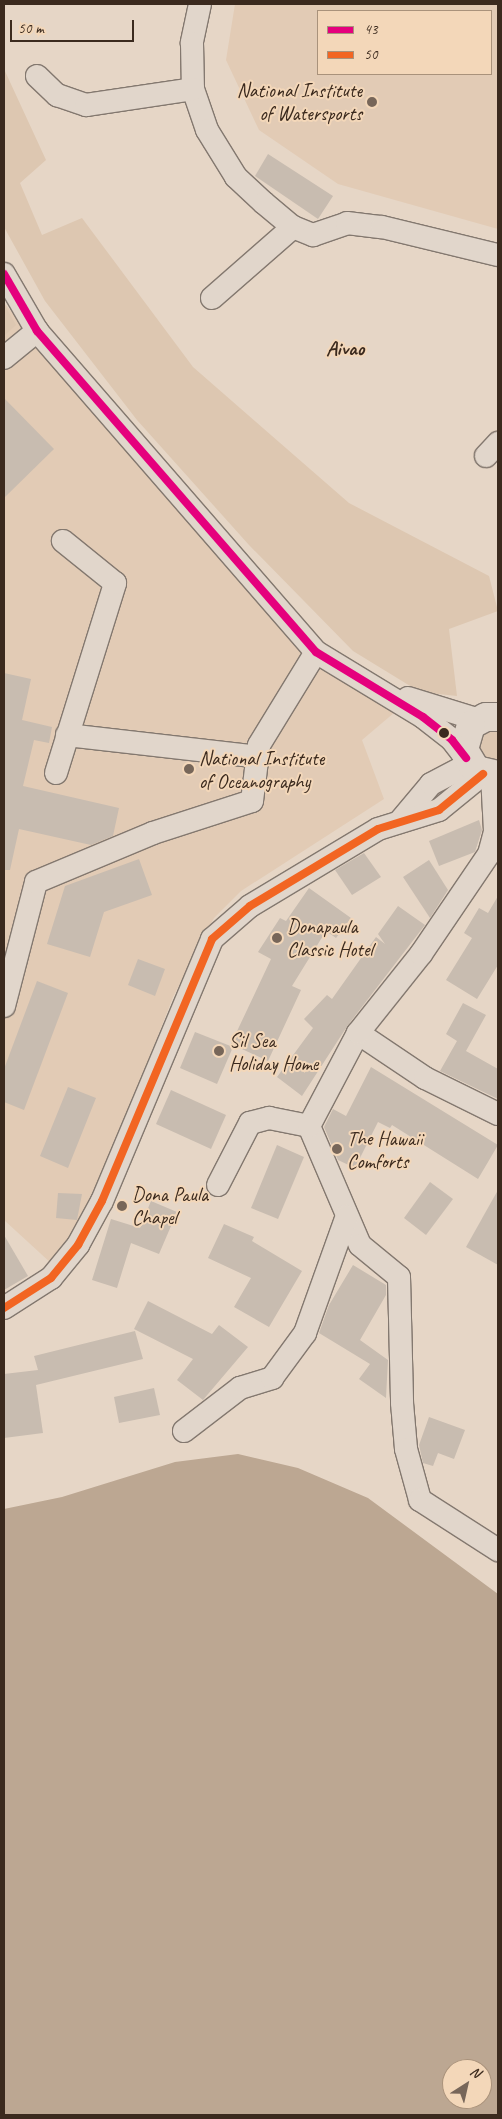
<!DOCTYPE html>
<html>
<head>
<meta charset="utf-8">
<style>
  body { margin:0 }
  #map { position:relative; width:502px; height:2119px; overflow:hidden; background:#e6d6c6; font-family:Caveat,sans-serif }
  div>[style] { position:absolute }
  .built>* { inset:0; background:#e2cbb5 }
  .green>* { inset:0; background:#ddc7b1 }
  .water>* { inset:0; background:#bca792 }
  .building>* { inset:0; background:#c8bcb0 }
  .roads { filter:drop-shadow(1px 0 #83786f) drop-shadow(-1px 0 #83786f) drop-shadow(0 1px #83786f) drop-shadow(0 -1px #83786f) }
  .minor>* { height:22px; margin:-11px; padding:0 11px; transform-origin:11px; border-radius:11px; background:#e1d6cb }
  .major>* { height:28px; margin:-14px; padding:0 14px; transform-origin:14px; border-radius:14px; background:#e1d6cb }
  .bus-1>* { height:8px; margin:-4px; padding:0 4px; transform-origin:4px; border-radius:4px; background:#e5007d }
  .bus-2>* { height:8px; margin:-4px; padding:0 4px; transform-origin:4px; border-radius:4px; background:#f26522 }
  .dots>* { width:14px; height:14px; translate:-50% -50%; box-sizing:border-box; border:2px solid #f3d7b9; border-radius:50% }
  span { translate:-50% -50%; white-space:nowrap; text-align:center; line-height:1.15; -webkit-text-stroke:4px #f3d7b9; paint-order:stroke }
  .poi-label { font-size:20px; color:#3b2a1e }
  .right { translate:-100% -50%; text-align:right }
  .left { translate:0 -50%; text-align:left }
  .neighbourhood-label { font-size:21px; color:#3b2a1e; font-weight:700 }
  .frame { position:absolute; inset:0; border:5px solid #3b2a1e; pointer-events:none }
  .legend { position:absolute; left:317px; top:10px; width:175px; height:65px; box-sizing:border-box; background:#f3d7b9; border:1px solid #a9927b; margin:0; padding:6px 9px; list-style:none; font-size:15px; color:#3b2a1e }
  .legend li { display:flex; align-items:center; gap:10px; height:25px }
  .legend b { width:25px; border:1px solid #a9927b }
  .north { position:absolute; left:442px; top:2059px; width:50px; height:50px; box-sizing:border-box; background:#f3d7b9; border:1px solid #a9927b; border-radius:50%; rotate:35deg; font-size:14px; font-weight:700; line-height:20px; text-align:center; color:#3b2a1e }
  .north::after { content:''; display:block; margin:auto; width:18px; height:22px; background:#776659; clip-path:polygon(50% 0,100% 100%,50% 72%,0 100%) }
  .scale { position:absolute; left:10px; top:20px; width:124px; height:22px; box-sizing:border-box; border:2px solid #3b2a1e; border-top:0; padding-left:6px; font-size:15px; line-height:18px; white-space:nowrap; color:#3b2a1e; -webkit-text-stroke:4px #f3d7b9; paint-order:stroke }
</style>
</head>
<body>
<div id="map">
  <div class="built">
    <i style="clip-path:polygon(evenodd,235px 4px,498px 4px,498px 229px,338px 184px,259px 130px,226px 60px,235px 4px,318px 11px,491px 11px,491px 74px,318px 74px,318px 11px)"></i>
    <i style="clip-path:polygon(4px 303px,309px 657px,395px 712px,362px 740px,384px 799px,241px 891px,214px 918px,173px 997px,88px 1216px,52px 1264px,4px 1220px)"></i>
  </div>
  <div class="green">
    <i style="clip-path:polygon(4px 69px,46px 160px,20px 183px,42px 235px,82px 218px,193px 367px,349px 503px,489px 576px,498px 611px,449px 629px,457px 696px,420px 692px,353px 651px,249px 545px,137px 420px,45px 301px,4px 227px)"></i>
    <i style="clip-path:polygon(4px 304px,16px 325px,4px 336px)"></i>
    <i style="clip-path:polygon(498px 725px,498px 764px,480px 758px,475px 739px,478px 733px)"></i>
  </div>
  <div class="water">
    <i style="clip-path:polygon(evenodd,238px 1454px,298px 1468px,368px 1498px,498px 1594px,498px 2115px,4px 2115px,4px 1509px,62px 1497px,175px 1462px,238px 1454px,452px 2069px,482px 2069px,482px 2099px,452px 2099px,452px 2069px)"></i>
  </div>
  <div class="building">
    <i style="clip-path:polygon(268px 154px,333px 196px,318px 219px,255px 176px)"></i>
    <i style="clip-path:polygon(4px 398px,54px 449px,4px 498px)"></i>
    <i style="clip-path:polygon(4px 673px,31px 679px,22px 720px,52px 727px,49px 743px,34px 740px,23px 786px,119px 808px,113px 836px,91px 845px,19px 829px,10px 870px,4px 870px)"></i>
    <i style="clip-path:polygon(479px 820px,482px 830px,475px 852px,439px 866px,429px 841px)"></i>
    <i style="clip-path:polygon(364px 853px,381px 877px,352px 895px,335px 870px)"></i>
    <i style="clip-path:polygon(139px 859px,152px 895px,104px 912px,90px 957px,47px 944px,65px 886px)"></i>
    <i style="clip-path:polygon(429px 860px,448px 890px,430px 918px,403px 877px)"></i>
    <i style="clip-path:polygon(309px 888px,351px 918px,336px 938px,326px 931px,292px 986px,301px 990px,268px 1061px,231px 1044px,271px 959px,258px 952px,280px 918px,286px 921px)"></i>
    <i style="clip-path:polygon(498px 896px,498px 965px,477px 999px,446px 980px,472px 938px,464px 933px,479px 908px,488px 913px)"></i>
    <i style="clip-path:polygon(398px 906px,425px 925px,348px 1025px,302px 1096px,277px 1077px,313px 1028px,304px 1019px,327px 995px,332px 999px,376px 937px,385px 944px,378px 934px)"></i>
    <i style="clip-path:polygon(138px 959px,165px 969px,155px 996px,128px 985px)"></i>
    <i style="clip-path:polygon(37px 981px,68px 993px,24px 1110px,4px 1102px,4px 1069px)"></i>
    <i style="clip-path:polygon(463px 1003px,486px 1015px,466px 1051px,498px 1069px,498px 1099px,440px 1071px,457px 1041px,446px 1034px)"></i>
    <i style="clip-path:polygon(195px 1032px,233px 1047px,217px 1084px,180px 1068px)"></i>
    <i style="clip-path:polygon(371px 1067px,498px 1145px,478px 1179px,392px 1125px,390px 1128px,378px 1122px,355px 1168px,338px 1160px,324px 1127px,333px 1109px,346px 1116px)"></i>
    <i style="clip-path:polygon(68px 1087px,96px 1098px,68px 1168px,40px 1156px)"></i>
    <i style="clip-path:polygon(171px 1090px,226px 1115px,211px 1149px,156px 1124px)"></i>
    <i style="clip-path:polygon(277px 1145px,304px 1157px,278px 1219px,251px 1208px)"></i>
    <i style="clip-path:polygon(430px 1182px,453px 1199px,426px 1235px,404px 1218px)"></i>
    <i style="clip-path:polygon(498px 1190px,498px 1265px,466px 1247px)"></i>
    <i style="clip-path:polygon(58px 1193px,82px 1194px,77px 1220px,56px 1218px)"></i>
    <i style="clip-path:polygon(151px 1201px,177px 1212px,159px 1254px,131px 1243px,117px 1288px,92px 1280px,111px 1219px,140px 1228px)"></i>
    <i style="clip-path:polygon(224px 1224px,254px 1237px,252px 1241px,302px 1271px,269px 1327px,234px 1307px,251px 1278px,208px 1258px)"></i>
    <i style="clip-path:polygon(4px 1235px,28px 1276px,4px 1290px)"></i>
    <i style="clip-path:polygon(353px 1265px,386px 1285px,386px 1295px,360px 1340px,388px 1360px,386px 1398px,359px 1379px,370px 1364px,319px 1333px,329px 1305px)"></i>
    <i style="clip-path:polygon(148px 1301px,212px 1334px,219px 1325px,248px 1347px,203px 1400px,177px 1380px,193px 1359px,134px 1329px)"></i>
    <i style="clip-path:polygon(135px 1331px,143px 1359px,36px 1385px,43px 1433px,4px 1438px,4px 1374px,38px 1370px,34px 1356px)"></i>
    <i style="clip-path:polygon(154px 1388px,160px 1415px,119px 1423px,114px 1397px)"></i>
    <i style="clip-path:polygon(429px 1417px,465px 1430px,454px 1459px,438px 1453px,433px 1466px,423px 1463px,419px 1445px)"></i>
  </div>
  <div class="roads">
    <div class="minor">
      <i style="left:200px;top:4px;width:40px;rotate:102deg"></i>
      <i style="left:192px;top:43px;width:46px;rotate:88.8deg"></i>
      <i style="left:193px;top:89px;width:43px;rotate:71.1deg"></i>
      <i style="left:207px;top:130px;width:55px;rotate:58.3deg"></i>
      <i style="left:236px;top:177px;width:38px;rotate:43deg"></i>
      <i style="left:264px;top:203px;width:38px;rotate:40deg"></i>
      <i style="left:293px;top:227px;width:22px;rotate:22deg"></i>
      <i style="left:313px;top:235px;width:36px;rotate:-19deg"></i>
      <i style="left:347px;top:223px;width:35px;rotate:7deg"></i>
      <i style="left:382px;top:227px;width:119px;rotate:13.6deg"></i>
      <i style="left:37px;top:76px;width:28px;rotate:44deg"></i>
      <i style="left:57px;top:95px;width:31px;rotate:19deg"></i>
      <i style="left:86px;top:105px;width:108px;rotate:-8.5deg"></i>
      <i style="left:4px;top:274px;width:66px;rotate:59.9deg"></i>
      <i style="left:37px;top:331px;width:425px;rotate:49deg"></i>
      <i style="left:316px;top:652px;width:125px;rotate:31.3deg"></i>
      <i style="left:423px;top:717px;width:37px;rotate:38deg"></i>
      <i style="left:452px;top:740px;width:23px;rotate:52deg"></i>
      <i style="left:212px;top:298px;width:108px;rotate:-41.2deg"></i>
      <i style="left:4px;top:358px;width:43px;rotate:-39.3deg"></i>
      <i style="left:486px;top:456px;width:18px;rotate:-47deg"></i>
      <i style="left:408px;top:698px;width:74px;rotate:17.2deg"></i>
      <i style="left:67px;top:735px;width:193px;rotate:6.5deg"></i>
      <i style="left:56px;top:773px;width:199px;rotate:-72.7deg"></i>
      <i style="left:115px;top:583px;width:67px;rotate:-141.1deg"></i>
      <i style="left:400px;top:821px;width:48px;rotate:-50deg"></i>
      <i style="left:431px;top:784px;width:43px;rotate:-27.8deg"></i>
      <i style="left:4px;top:1006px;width:128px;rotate:-75.5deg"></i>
      <i style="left:36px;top:882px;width:127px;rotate:-22.7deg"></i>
      <i style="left:153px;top:833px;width:104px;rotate:-17.9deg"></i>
      <i style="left:252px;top:801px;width:56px;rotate:-82.9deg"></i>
      <i style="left:259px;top:745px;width:109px;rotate:-58.5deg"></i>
      <i style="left:358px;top:1033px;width:81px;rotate:33.9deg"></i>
      <i style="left:425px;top:1078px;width:81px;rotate:26.3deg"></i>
      <i style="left:309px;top:1126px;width:129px;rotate:66.8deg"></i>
      <i style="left:360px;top:1245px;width:50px;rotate:39.4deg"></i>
      <i style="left:399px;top:1277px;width:126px;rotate:88.6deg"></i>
      <i style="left:402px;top:1403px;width:46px;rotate:85deg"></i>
      <i style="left:406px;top:1449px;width:53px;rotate:74.6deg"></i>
      <i style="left:420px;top:1500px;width:93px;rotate:32.7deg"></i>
      <i style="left:218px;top:1185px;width:70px;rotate:-62.7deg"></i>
      <i style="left:250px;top:1123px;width:20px;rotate:-15deg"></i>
      <i style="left:269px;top:1118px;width:41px;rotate:11.3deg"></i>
      <i style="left:309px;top:1126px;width:105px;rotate:-62.2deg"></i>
      <i style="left:358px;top:1033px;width:101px;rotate:-51.4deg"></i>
      <i style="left:421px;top:954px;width:121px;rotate:-55.8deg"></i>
      <i style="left:489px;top:854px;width:24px;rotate:-75deg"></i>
      <i style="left:495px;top:831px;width:56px;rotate:-93.1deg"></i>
      <i style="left:4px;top:1308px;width:56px;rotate:-32.6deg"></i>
      <i style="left:51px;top:1278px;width:43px;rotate:-50.7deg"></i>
      <i style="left:78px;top:1245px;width:50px;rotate:-61.4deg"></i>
      <i style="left:102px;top:1201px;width:284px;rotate:-67.2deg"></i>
      <i style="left:212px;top:939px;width:50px;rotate:-41deg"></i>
      <i style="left:250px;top:906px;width:149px;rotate:-31deg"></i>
      <i style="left:378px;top:829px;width:64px;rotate:-17.3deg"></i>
      <i style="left:439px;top:810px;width:57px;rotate:-39.3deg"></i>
      <i style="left:184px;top:1431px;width:71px;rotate:-37.5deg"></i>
      <i style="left:240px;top:1388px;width:34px;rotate:-17deg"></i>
      <i style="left:272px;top:1378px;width:56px;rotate:-53.7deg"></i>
      <i style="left:305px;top:1333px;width:124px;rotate:-70.3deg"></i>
    </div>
    <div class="major">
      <i style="left:498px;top:717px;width:12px;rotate:180deg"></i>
      <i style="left:486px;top:717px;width:17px;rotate:152deg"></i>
      <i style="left:471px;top:725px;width:26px;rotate:106deg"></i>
      <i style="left:464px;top:750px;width:23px;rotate:59deg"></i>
      <i style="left:476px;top:770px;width:23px;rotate:13deg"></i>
    </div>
  </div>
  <div class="bus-1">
    <i style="left:4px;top:274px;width:66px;rotate:59.9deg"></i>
    <i style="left:37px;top:331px;width:425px;rotate:49deg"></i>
    <i style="left:316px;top:652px;width:125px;rotate:31.3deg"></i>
    <i style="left:423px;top:717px;width:37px;rotate:38deg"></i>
    <i style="left:452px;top:740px;width:23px;rotate:52deg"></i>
  </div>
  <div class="bus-2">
    <i style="left:4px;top:1308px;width:56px;rotate:-32.6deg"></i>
    <i style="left:51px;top:1278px;width:43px;rotate:-50.7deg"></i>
    <i style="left:78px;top:1245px;width:50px;rotate:-61.4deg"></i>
    <i style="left:102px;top:1201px;width:284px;rotate:-67.2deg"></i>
    <i style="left:212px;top:939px;width:50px;rotate:-41deg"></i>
    <i style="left:250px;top:906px;width:149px;rotate:-31deg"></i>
    <i style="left:378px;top:829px;width:64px;rotate:-17.3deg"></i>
    <i style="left:439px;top:810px;width:57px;rotate:-39.3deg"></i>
  </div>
  <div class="dots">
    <i style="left:372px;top:102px;background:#776659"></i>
    <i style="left:444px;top:733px;background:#3b2a1e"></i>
    <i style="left:189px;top:769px;background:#776659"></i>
    <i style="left:277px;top:938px;background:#776659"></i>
    <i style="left:219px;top:1051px;background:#776659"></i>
    <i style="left:337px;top:1149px;background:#776659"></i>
    <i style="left:122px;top:1206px;background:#776659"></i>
  </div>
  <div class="poi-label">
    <span class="right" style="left:362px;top:102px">National Institute<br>of Watersports</span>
    <span class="left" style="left:199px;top:770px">National Institute<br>of Oceanography</span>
    <span class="left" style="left:287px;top:938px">Donapaula<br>Classic Hotel</span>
    <span class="left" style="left:229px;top:1052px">Sil Sea<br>Holiday Home</span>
    <span class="left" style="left:347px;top:1150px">The Hawaii<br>Comforts</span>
    <span class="left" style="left:132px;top:1206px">Dona Paula<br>Chapel</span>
  </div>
  <div class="neighbourhood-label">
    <span style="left:345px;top:348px">Aivao</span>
  </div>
  <div class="frame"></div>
  <ul class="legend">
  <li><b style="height:6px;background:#e5007d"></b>43</li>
  <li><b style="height:6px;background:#f26522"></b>50</li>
  </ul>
  <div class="north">N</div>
  <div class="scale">50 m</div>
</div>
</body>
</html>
